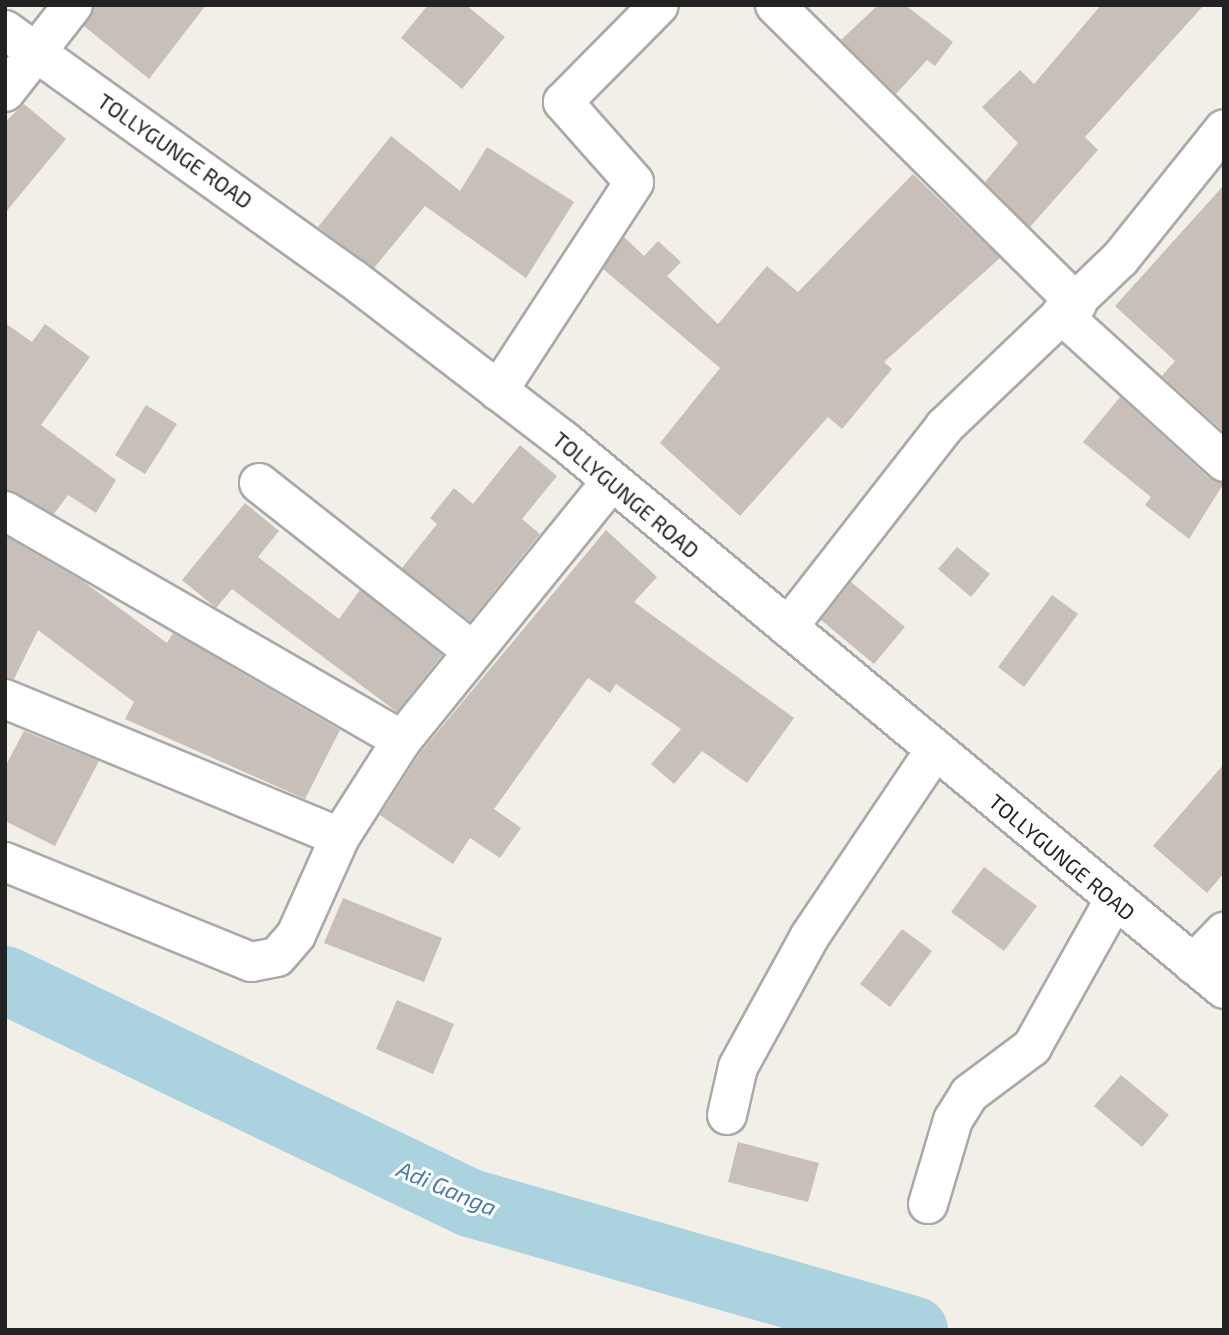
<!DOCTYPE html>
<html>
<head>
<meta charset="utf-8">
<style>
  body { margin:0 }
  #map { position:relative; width:1229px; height:1335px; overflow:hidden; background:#f2efe9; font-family:"Exo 2",sans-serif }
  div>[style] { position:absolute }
  .river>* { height:68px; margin:-34px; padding:0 34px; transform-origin:34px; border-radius:34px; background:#aad3df }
  .building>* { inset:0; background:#c7bfb8 }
  .roads { filter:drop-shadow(2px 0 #a9a9a9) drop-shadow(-2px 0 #a9a9a9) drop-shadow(0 2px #a9a9a9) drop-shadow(0 -2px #a9a9a9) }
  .minor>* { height:38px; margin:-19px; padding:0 19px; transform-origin:19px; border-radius:19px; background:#fff }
  .tertiary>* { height:38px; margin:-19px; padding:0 19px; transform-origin:19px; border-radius:19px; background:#fff }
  span { translate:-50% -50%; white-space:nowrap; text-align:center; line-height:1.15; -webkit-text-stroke:6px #fff; paint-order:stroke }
  .street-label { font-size:21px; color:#222 }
  .water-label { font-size:23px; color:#4a7aab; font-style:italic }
  .frame { position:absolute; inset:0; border:7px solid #222; pointer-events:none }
</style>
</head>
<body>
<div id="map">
  <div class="river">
    <i style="left:5px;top:980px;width:516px;rotate:25.62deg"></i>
    <i style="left:470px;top:1203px;width:462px;rotate:16deg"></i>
  </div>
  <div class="building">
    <i style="clip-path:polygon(94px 5px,206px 5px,149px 79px,84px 26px)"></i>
    <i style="clip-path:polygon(428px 5px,466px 5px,505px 37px,462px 89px,401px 38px)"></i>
    <i style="clip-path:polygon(878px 5px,905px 5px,953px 42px,935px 66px,927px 60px,896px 94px,841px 40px)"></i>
    <i style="clip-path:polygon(1101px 5px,1204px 5px,1085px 137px,1098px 150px,1030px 227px,985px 182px,1018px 143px,982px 107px,1020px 70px,1034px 84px)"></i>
    <i style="clip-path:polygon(24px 104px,66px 139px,5px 213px,5px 122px)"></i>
    <i style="clip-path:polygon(391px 136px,460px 191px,487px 147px,574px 202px,526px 278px,425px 206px,374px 268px,318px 227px)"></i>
    <i style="clip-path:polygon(913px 174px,1000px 258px,884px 362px,892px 369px,842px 429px,828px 417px,740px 516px,660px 443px,720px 368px,603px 269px,624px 237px,644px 256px,658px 241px,681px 262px,667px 276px,718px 324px,767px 266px,798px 292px)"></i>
    <i style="clip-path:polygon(1224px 185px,1224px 432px,1162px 376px,1175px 361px,1115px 306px)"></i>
    <i style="clip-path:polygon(5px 323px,32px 342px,45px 324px,90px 357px,41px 425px,116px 480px,96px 513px,68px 495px,54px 514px,5px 489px)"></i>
    <i style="clip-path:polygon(1120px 397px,1209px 478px,1224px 483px,1189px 539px,1145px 505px,1151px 497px,1083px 442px)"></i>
    <i style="clip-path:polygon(146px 405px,177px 424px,145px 474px,115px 455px)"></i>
    <i style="clip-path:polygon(520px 445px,557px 476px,522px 519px,540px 534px,470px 621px,402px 568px,437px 524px,430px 518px,454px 488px,473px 504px)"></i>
    <i style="clip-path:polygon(245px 503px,279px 531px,258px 557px,339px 619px,360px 590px,442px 655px,397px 712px,232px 589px,216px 608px,182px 580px)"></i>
    <i style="clip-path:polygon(606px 530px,657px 577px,634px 602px,794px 718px,747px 783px,702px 751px,674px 784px,651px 764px,681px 729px,616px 684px,610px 693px,588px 678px,494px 809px,521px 828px,500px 858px,470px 838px,453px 864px,380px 815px,420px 753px)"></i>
    <i style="clip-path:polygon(5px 536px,84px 582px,167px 643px,173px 633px,340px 730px,305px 799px,125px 719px,134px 702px,38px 630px,14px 679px,5px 678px)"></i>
    <i style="clip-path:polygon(957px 547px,990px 574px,971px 597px,938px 569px)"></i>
    <i style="clip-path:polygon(851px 582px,905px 627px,874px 664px,821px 620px)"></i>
    <i style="clip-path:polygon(1052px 595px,1078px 614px,1024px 687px,998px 667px)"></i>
    <i style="clip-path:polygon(24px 731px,99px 761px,55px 846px,5px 821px,5px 767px)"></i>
    <i style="clip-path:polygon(1224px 764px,1224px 873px,1207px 893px,1153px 846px)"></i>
    <i style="clip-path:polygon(984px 867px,1037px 906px,1004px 951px,951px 912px)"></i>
    <i style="clip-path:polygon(343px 898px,442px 938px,424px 982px,324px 943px)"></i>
    <i style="clip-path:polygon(902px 929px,932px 951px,890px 1007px,860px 984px)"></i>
    <i style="clip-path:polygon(397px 1000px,454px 1024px,433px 1074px,376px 1049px)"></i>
    <i style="clip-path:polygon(1121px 1075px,1169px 1115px,1142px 1147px,1094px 1106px)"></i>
    <i style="clip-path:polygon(738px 1142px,819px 1163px,808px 1202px,728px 1182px)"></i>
  </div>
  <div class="roads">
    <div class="minor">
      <i style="left:775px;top:5px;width:425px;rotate:44.7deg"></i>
      <i style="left:5px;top:92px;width:110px;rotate:-52deg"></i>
      <i style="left:1061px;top:314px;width:220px;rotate:42.2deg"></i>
      <i style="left:498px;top:391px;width:249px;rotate:-56.9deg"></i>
      <i style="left:634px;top:182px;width:107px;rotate:-131.6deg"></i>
      <i style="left:563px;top:102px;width:136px;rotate:-45.3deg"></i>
      <i style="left:259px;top:483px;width:270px;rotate:38.2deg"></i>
      <i style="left:5px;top:511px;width:458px;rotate:30deg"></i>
      <i style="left:788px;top:627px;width:255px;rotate:-52deg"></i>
      <i style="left:945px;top:426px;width:242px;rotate:-43.7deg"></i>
      <i style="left:1120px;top:259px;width:166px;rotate:-51.3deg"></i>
      <i style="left:5px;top:699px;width:362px;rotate:22.4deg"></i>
      <i style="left:5px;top:862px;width:266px;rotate:22.1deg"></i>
      <i style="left:251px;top:962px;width:26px;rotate:-11deg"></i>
      <i style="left:277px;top:957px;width:29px;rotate:-49deg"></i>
      <i style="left:296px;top:935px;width:107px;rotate:-65.8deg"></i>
      <i style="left:340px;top:837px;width:115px;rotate:-57.4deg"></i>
      <i style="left:402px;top:740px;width:331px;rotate:-51deg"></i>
      <i style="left:1193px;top:964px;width:45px;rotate:-45.9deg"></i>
      <i style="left:727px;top:1115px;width:49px;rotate:-77.1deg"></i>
      <i style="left:738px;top:1067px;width:149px;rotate:-61.2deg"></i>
      <i style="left:810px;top:936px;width:224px;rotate:-56.1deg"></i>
      <i style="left:928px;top:1204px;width:88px;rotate:-73.4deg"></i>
      <i style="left:953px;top:1120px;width:31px;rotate:-58deg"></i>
      <i style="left:969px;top:1094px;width:79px;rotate:-36.7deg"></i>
      <i style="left:1032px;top:1047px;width:168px;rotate:-60.8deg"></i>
    </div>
    <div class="tertiary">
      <i style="left:5px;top:30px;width:428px;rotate:35.6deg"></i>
      <i style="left:353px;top:279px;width:265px;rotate:37.5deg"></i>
      <i style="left:563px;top:440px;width:859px;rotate:39.71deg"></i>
    </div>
  </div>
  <div class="street-label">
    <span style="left:175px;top:151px;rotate:35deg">TOLLYGUNGE ROAD</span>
    <span style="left:626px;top:495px;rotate:40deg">TOLLYGUNGE ROAD</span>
    <span style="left:1062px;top:857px;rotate:40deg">TOLLYGUNGE ROAD</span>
  </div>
  <div class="water-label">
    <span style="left:447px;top:1188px;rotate:23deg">Adi Ganga</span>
  </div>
  <div class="frame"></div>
</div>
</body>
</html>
